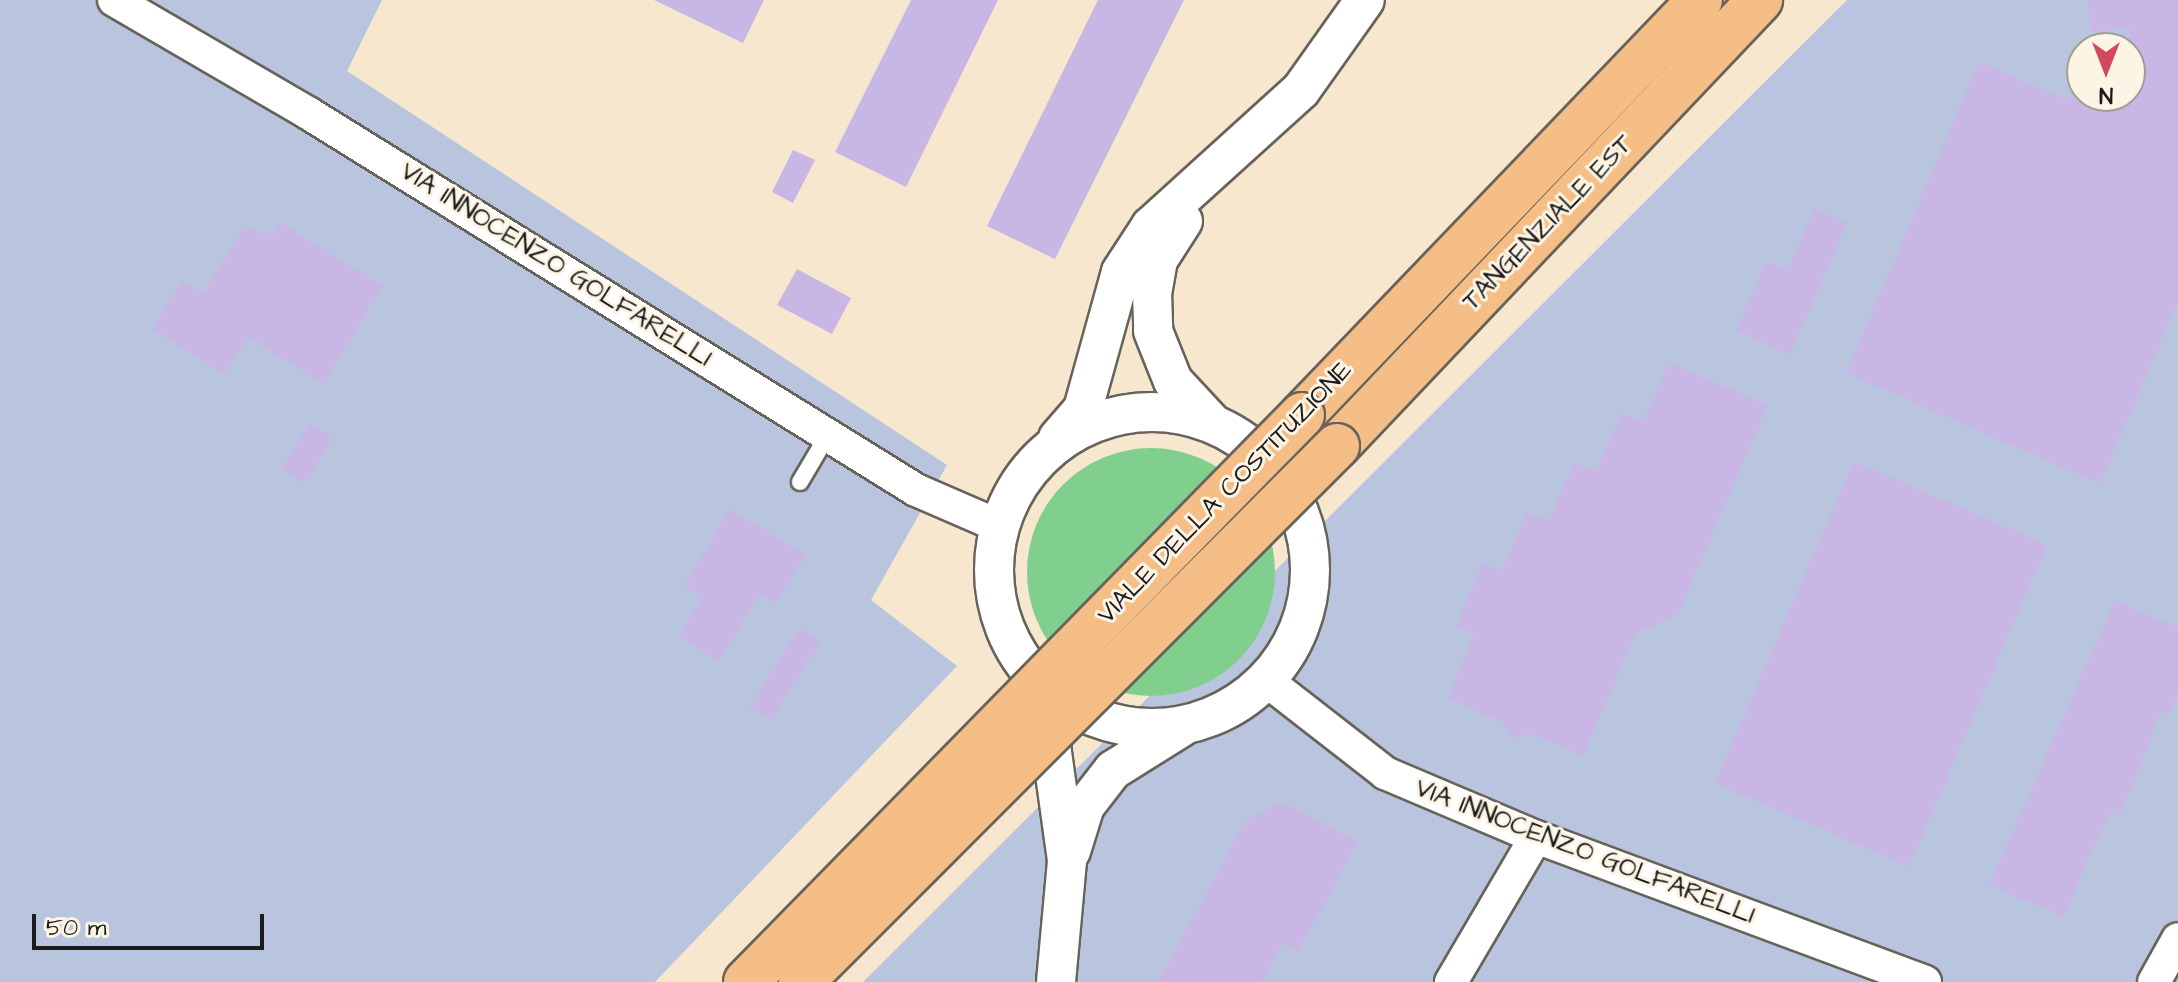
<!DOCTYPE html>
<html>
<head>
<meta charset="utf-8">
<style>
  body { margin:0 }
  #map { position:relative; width:2178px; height:982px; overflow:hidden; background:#f6e7ce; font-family:"Architects Daughter",sans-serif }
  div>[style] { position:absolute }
  .industrial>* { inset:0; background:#b9c5de }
  .green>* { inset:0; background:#81cf8e }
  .round { border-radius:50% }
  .building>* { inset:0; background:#c8b6e4 }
  .roads { filter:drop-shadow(2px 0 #68635a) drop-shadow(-2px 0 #68635a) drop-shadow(0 2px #68635a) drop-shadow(0 -2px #68635a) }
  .service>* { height:16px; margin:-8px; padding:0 8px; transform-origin:8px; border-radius:8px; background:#fff }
  .minor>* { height:32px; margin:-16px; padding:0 16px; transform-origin:16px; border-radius:16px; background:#fff }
  .tertiary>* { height:38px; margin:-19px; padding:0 19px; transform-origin:19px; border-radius:19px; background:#fff }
  .tertiary>.ring { margin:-19px; padding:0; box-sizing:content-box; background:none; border:38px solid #fff; border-radius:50% }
  .trunk>* { height:44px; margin:-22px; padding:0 22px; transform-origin:22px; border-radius:22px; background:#f6be87 }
  .bridges { filter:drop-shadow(2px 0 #68635a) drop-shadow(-2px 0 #68635a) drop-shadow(0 2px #68635a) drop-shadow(0 -2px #68635a) }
  .trunk-bridge>* { height:44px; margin:-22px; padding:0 22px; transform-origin:22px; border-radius:22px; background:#f6be87 }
  span { translate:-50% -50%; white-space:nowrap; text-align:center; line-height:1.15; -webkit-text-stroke:6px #fcf5e5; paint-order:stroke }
  .street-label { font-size:26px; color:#1c1c1c }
  .north { position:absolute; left:2066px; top:32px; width:80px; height:80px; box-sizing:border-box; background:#fcf5e5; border:2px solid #a29e95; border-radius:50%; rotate:180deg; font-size:22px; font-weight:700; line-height:32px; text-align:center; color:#1c1c1c }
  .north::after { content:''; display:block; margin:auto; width:28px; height:36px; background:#d1495b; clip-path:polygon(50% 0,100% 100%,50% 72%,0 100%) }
  .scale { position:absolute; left:32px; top:914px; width:232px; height:36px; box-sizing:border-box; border:4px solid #1c1c1c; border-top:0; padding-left:10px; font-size:24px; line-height:28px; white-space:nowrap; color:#1c1c1c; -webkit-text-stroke:6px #fcf5e5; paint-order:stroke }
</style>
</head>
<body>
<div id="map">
  <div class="industrial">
    <i style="clip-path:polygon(0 0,382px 0,347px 71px,947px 465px,871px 600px,957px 666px,655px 982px,0 982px)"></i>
    <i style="clip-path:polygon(evenodd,1847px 0,2178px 0,2178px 982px,863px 982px,1847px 0,2082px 48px,2130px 48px,2130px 96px,2082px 96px,2082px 48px)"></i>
  </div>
  <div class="green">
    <i class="round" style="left:1027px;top:448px;width:248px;height:248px"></i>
  </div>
  <div class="building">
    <i style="clip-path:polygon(654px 0,764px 0,743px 43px)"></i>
    <i style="clip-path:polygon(911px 0,998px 0,906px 187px,835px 152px)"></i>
    <i style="clip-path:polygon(1098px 0,1184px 0,1055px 259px,987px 226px)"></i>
    <i style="clip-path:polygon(2087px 0,2178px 0,2178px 302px,2100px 484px,1846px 373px,1979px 62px,2068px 100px,2070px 96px,2130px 96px,2130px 28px,2091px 32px)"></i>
    <i style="clip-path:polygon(793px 150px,815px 160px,793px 203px,772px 192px)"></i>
    <i style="clip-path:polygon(1815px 208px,1847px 223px,1790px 355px,1736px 331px,1766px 261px,1787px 270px)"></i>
    <i style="clip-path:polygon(281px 223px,383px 286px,323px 384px,248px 337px,225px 374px,152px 329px,182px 281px,203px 294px,245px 225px,264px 236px,268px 230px,274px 234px)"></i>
    <i style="clip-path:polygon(797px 269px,851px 298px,832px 334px,777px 305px)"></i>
    <i style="clip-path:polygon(1669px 363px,1768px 405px,1677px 617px,1636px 633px,1583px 756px,1529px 733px,1511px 739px,1502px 722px,1448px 698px,1474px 634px,1456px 626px,1483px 563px,1502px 571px,1527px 512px,1549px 521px,1574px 462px,1596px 471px,1622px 412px,1643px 422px)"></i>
    <i style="clip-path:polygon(310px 423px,334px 437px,305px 484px,281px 469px)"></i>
    <i style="clip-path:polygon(1854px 461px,2047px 545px,1909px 867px,1715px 783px)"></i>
    <i style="clip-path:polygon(730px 509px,806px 555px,776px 604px,760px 594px,719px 661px,679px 636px,703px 597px,684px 586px)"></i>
    <i style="clip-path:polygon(2115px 600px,2178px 628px,2178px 693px,2168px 716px,2161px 712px,2120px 816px,2110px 811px,2063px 917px,1989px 885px)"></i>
    <i style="clip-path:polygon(800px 628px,820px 642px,771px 720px,749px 707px)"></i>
    <i style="clip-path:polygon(1275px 805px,1294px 807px,1358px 842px,1298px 952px,1283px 943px,1262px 982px,1158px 982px,1245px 822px)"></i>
  </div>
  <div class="roads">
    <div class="service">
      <i style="left:800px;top:482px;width:57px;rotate:-59.4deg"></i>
    </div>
    <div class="minor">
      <i style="left:114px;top:0;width:225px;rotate:30.2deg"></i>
      <i style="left:308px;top:113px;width:715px;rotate:31.8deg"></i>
      <i style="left:916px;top:490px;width:90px;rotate:23.4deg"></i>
      <i style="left:1267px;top:681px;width:150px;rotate:37.9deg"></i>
      <i style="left:1385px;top:773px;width:164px;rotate:23deg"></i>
      <i style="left:1536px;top:837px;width:415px;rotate:20.4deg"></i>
      <i style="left:1451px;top:982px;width:168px;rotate:-59.6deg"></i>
      <i style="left:2154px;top:982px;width:49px;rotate:-60.8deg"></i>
    </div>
    <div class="tertiary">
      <i style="left:1183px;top:221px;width:46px;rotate:122.7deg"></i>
      <i style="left:1158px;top:260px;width:34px;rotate:100deg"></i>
      <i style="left:1152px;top:293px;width:38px;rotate:88deg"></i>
      <i style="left:1153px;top:331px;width:54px;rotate:68.2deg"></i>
      <i style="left:1173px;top:381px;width:57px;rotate:47.1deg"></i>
      <i class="ring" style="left:994px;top:412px;width:278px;height:278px"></i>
      <i style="left:1058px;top:438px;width:38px;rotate:-49deg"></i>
      <i style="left:1083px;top:409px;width:142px;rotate:-74.5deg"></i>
      <i style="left:1121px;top:272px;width:55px;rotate:-56.9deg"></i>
      <i style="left:1151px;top:226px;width:202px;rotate:-42.2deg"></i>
      <i style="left:1301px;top:90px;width:110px;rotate:-54.6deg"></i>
      <i style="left:1046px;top:709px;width:153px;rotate:82.1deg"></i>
      <i style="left:1067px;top:861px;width:121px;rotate:95.2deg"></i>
      <i style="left:1071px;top:851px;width:47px;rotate:-72.7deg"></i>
      <i style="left:1085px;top:806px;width:46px;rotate:-52.1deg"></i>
      <i style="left:1113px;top:770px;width:81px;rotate:-31.9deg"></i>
    </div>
    <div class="trunk">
      <i style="left:1302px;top:415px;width:575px;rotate:-46.2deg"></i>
      <i style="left:1337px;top:446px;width:615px;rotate:-46.52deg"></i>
    </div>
  </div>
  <div class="bridges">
    <div class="trunk-bridge">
      <i style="left:746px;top:982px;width:794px;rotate:-45.56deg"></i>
      <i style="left:801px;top:982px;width:758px;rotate:-45deg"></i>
    </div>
  </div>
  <div class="street-label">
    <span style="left:1548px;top:223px;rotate:-46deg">TANGENZIALE EST</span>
    <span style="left:556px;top:265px;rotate:32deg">VIA INNOCENZO GOLFARELLI</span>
    <span style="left:1225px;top:493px;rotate:-46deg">VIALE DELLA COSTITUZIONE</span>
    <span style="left:1585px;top:852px;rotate:21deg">VIA INNOCENZO GOLFARELLI</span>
  </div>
  <div class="north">N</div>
  <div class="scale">50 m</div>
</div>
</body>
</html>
